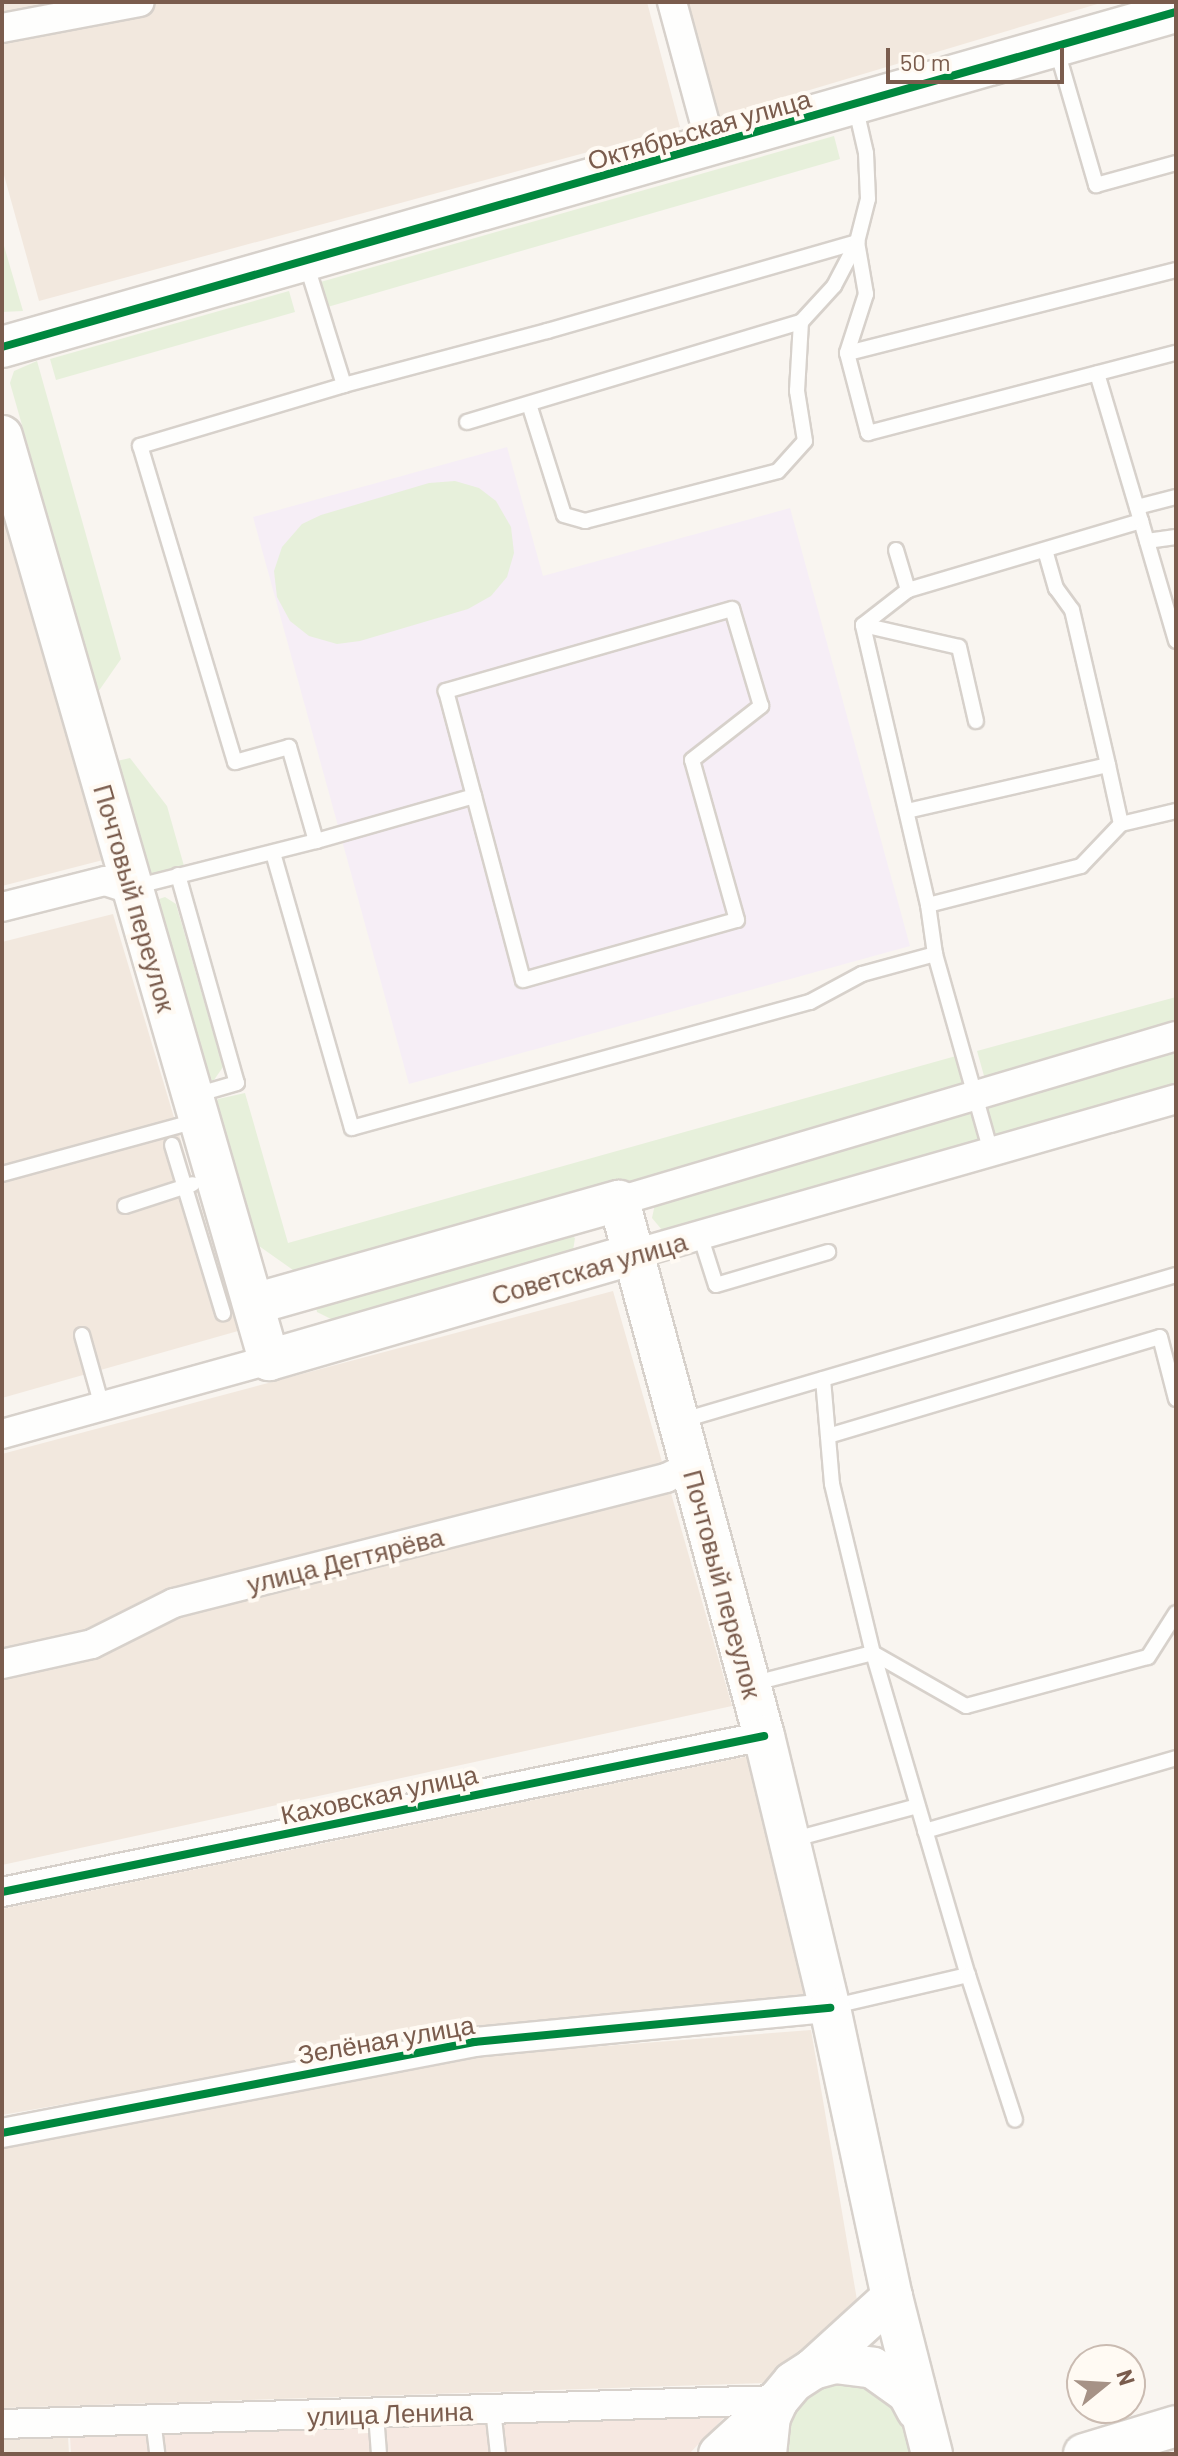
<!DOCTYPE html>
<html>
<head>
<meta charset="utf-8">
<style>
  body { margin:0 }
  #map { position:relative; width:1178px; height:2456px; overflow:hidden; background:#f9f5f0; font-family:Barlow,sans-serif }
  div>[style] { position:absolute }
  .residential>* { inset:0; background:#f2e8de }
  .commercial>* { inset:0; background:#f6e8e1 }
  .education>* { inset:0; background:#f6eef6 }
  .green>* { inset:0; background:#e7f0db }
  .roads { filter:drop-shadow(2px 0 #d7d1cb) drop-shadow(-2px 0 #d7d1cb) drop-shadow(0 2px #d7d1cb) drop-shadow(0 -2px #d7d1cb) }
  .lane>* { height:14px; margin:-7px; padding:0 7px; transform-origin:7px; border-radius:7px; background:#fefefd }
  .street>* { height:28px; margin:-14px; padding:0 14px; transform-origin:14px; border-radius:14px; background:#fefefd }
  .secondary>* { height:40px; margin:-20px; padding:0 20px; transform-origin:20px; border-radius:20px; background:#fefefd }
  .cycleway>* { height:8px; margin:-4px; padding:0 4px; transform-origin:4px; border-radius:4px; background:#00873e }
  span { translate:-50% -50%; white-space:nowrap; text-align:center; line-height:1.15; -webkit-text-stroke:8px #fffaf3; paint-order:stroke }
  .street-label { font-size:26px; color:#7a5c4d }
  .frame { position:absolute; inset:0; border:4px solid #7a5c4d; pointer-events:none }
  .north { position:absolute; left:1066px; top:2344px; width:80px; height:80px; box-sizing:border-box; background:#fffaf3; border:2px solid #cabbb1; border-radius:50%; rotate:72deg; font-size:22px; font-weight:700; line-height:32px; text-align:center; color:#7a5c4d }
  .north::after { content:''; display:block; margin:auto; width:28px; height:36px; background:#a69286; clip-path:polygon(50% 0,100% 100%,50% 72%,0 100%) }
  .scale { position:absolute; left:886px; top:48px; width:178px; height:36px; box-sizing:border-box; border:4px solid #7a5c4d; border-top:0; padding-left:10px; font-size:24px; line-height:28px; white-space:nowrap; color:#7a5c4d; -webkit-text-stroke:6px #fffaf3; paint-order:stroke }
</style>
</head>
<body>
<div id="map">
  <div class="residential">
    <i style="clip-path:polygon(2px 2px,647px 2px,680px 127px,39px 301px,2px 168px)"></i>
    <i style="clip-path:polygon(688px 2px,1104px 2px,719px 117px)"></i>
    <i style="clip-path:polygon(2px 512px,103px 860px,2px 886px)"></i>
    <i style="clip-path:polygon(113px 914px,238px 1331px,2px 1398px,2px 942px)"></i>
    <i style="clip-path:polygon(613px 1291px,732px 1706px,2px 1865px,2px 1454px)"></i>
    <i style="clip-path:polygon(749px 1756px,812px 1993px,474px 2032px,2px 2115px,2px 1909px)"></i>
    <i style="clip-path:polygon(811px 2030px,857px 2300px,766px 2383px,2px 2408px,2px 2142px,477px 2056px)"></i>
    <i style="clip-path:polygon(68px 2436px,69px 2454px,2px 2454px,2px 2437px)"></i>
  </div>
  <div class="commercial">
    <i style="clip-path:polygon(732px 2409px,689px 2454px,71px 2454px,70px 2436px,390px 2428px)"></i>
  </div>
  <div class="education">
    <i style="clip-path:polygon(507px 447px,543px 576px,790px 508px,910px 946px,409px 1084px,253px 517px)"></i>
  </div>
  <div class="green">
    <i style="clip-path:polygon(834px 136px,840px 159px,324px 308px,317px 283px)"></i>
    <i style="clip-path:polygon(2px 239px,23px 311px,2px 312px)"></i>
    <i style="clip-path:polygon(289px 291px,295px 312px,56px 380px,50px 359px)"></i>
    <i style="clip-path:polygon(37px 361px,121px 659px,98px 692px,10px 383px,14px 371px)"></i>
    <i style="clip-path:polygon(455px 481px,479px 488px,496px 501px,511px 527px,514px 553px,507px 577px,491px 596px,468px 609px,360px 641px,337px 644px,309px 636px,290px 621px,277px 597px,274px 571px,282px 547px,302px 524px,321px 515px,429px 483px)"></i>
    <i style="clip-path:polygon(130px 758px,167px 806px,184px 866px,150px 877px,117px 761px)"></i>
    <i style="clip-path:polygon(165px 897px,176px 904px,223px 1067px,214px 1080px,204px 1081px,156px 900px)"></i>
    <i style="clip-path:polygon(1176px 997px,1176px 1029px,986px 1083px,977px 1051px)"></i>
    <i style="clip-path:polygon(1176px 1050px,1176px 1087px,673px 1232px,662px 1230px,652px 1218px,655px 1204px)"></i>
    <i style="clip-path:polygon(956px 1056px,964px 1089px,321px 1272px,293px 1270px,259px 1246px,245px 1218px,213px 1107px,218px 1099px,245px 1093px,288px 1243px)"></i>
    <i style="clip-path:polygon(564px 1231px,575px 1238px,572px 1257px,339px 1323px,317px 1312px,316px 1305px)"></i>
    <i style="clip-path:polygon(827px 2373px,882px 2381px,914px 2430px,911px 2454px,777px 2454px,778px 2419px)"></i>
  </div>
  <div class="roads">
    <div class="lane">
      <i style="left:1056px;top:47px;width:144px;rotate:73.8deg"></i>
      <i style="left:1096px;top:185px;width:83px;rotate:-15.4deg"></i>
      <i style="left:1176px;top:270px;width:339px;rotate:165.8deg"></i>
      <i style="left:847px;top:353px;width:83px;rotate:75.3deg"></i>
      <i style="left:868px;top:433px;width:318px;rotate:-14.6deg"></i>
      <i style="left:344px;top:385px;width:210px;rotate:-14.9deg"></i>
      <i style="left:547px;top:331px;width:323px;rotate:-16deg"></i>
      <i style="left:857px;top:242px;width:44px;rotate:-75.7deg"></i>
      <i style="left:868px;top:199px;width:46px;rotate:-92.5deg"></i>
      <i style="left:866px;top:153px;width:49px;rotate:-102.9deg"></i>
      <i style="left:529px;top:404px;width:116px;rotate:72.5deg"></i>
      <i style="left:564px;top:515px;width:22px;rotate:16deg"></i>
      <i style="left:585px;top:521px;width:199px;rotate:-14.5deg"></i>
      <i style="left:778px;top:471px;width:40px;rotate:-48deg"></i>
      <i style="left:805px;top:441px;width:51px;rotate:-99.1deg"></i>
      <i style="left:797px;top:391px;width:69px;rotate:-86.7deg"></i>
      <i style="left:801px;top:322px;width:49px;rotate:-47.5deg"></i>
      <i style="left:834px;top:286px;width:50px;rotate:-62.4deg"></i>
      <i style="left:857px;top:242px;width:53px;rotate:80.2deg"></i>
      <i style="left:866px;top:294px;width:62px;rotate:107.9deg"></i>
      <i style="left:467px;top:422px;width:349px;rotate:-16.7deg"></i>
      <i style="left:1137px;top:507px;width:40px;rotate:-14.4deg"></i>
      <i style="left:1141px;top:521px;width:125px;rotate:73.7deg"></i>
      <i style="left:1147px;top:541px;width:29px;rotate:-8deg"></i>
      <i style="left:896px;top:550px;width:42px;rotate:73.3deg"></i>
      <i style="left:1045px;top:550px;width:40px;rotate:74deg"></i>
      <i style="left:1056px;top:588px;width:27px;rotate:54deg"></i>
      <i style="left:1072px;top:610px;width:159px;rotate:76.9deg"></i>
      <i style="left:863px;top:625px;width:98px;rotate:12.9deg"></i>
      <i style="left:959px;top:647px;width:76px;rotate:77.1deg"></i>
      <i style="left:907px;top:811px;width:206px;rotate:-12.9deg"></i>
      <i style="left:1108px;top:765px;width:60px;rotate:77.6deg"></i>
      <i style="left:316px;top:841px;width:164px;rotate:-15.9deg"></i>
      <i style="left:474px;top:796px;width:190px;rotate:75.1deg"></i>
      <i style="left:523px;top:980px;width:222px;rotate:-15.7deg"></i>
      <i style="left:737px;top:920px;width:166px;rotate:-105.7deg"></i>
      <i style="left:692px;top:760px;width:88px;rotate:-38deg"></i>
      <i style="left:761px;top:706px;width:101px;rotate:-106.6deg"></i>
      <i style="left:732px;top:609px;width:298px;rotate:164deg"></i>
      <i style="left:446px;top:691px;width:109px;rotate:75.1deg"></i>
      <i style="left:273px;top:853px;width:286px;rotate:74deg"></i>
      <i style="left:352px;top:1128px;width:475px;rotate:-15.4deg"></i>
      <i style="left:810px;top:1002px;width:59px;rotate:-28.3deg"></i>
      <i style="left:862px;top:974px;width:76px;rotate:-15.3deg"></i>
      <i style="left:178px;top:875px;width:216px;rotate:74.2deg"></i>
      <i style="left:237px;top:1083px;width:43px;rotate:163.7deg"></i>
      <i style="left:134px;top:887px;width:188px;rotate:-14.2deg"></i>
      <i style="left:316px;top:841px;width:98px;rotate:-106deg"></i>
      <i style="left:289px;top:747px;width:56px;rotate:164.5deg"></i>
      <i style="left:235px;top:762px;width:330px;rotate:-106.7deg"></i>
      <i style="left:140px;top:446px;width:213px;rotate:-16.6deg"></i>
      <i style="left:344px;top:385px;width:128px;rotate:-107.3deg"></i>
      <i style="left:928px;top:905px;width:158px;rotate:-14.3deg"></i>
      <i style="left:1081px;top:866px;width:58px;rotate:-46.4deg"></i>
      <i style="left:1121px;top:824px;width:57px;rotate:-13.3deg"></i>
      <i style="left:172px;top:1145px;width:176px;rotate:73.1deg"></i>
      <i style="left:991px;top:1152px;width:206px;rotate:-105.8deg"></i>
      <i style="left:935px;top:954px;width:49px;rotate:-98.1deg"></i>
      <i style="left:928px;top:905px;width:287px;rotate:-103.1deg"></i>
      <i style="left:863px;top:625px;width:57px;rotate:-37.9deg"></i>
      <i style="left:908px;top:590px;width:243px;rotate:-16.5deg"></i>
      <i style="left:1141px;top:521px;width:154px;rotate:-106.6deg"></i>
      <i style="left:2px;top:1174px;width:201px;rotate:-15.3deg"></i>
      <i style="left:125px;top:1206px;width:71px;rotate:-17.9deg"></i>
      <i style="left:700px;top:1235px;width:52px;rotate:72.3deg"></i>
      <i style="left:716px;top:1285px;width:117px;rotate:-16.4deg"></i>
      <i style="left:82px;top:1335px;width:74px;rotate:74.3deg"></i>
      <i style="left:823px;top:1379px;width:105px;rotate:85.1deg"></i>
      <i style="left:832px;top:1484px;width:174px;rotate:76.4deg"></i>
      <i style="left:873px;top:1653px;width:336px;rotate:73.6deg"></i>
      <i style="left:968px;top:1975px;width:141px;rotate:166.9deg"></i>
      <i style="left:680px;top:1421px;width:517px;rotate:-16.4deg"></i>
      <i style="left:828px;top:1436px;width:346px;rotate:-16.6deg"></i>
      <i style="left:1160px;top:1337px;width:64px;rotate:75.5deg"></i>
      <i style="left:751px;top:1684px;width:126px;rotate:-14.3deg"></i>
      <i style="left:873px;top:1653px;width:107px;rotate:29.7deg"></i>
      <i style="left:966px;top:1706px;width:188px;rotate:-15.1deg"></i>
      <i style="left:1148px;top:1657px;width:52px;rotate:-57.5deg"></i>
      <i style="left:925px;top:1831px;width:261px;rotate:-16.2deg"></i>
      <i style="left:791px;top:1840px;width:131px;rotate:-15deg"></i>
      <i style="left:968px;top:1975px;width:152px;rotate:72deg"></i>
      <i style="left:493px;top:2409px;width:45px;rotate:83.7deg"></i>
      <i style="left:376px;top:2414px;width:40px;rotate:85.7deg"></i>
      <i style="left:153px;top:2419px;width:35px;rotate:83deg"></i>
    </div>
    <div class="street">
      <i style="left:672px;top:2px;width:149px;rotate:74.8deg"></i>
      <i style="left:2px;top:28px;width:140px;rotate:-10.7deg"></i>
      <i style="left:2px;top:907px;width:106px;rotate:-14.2deg"></i>
      <i style="left:105px;top:881px;width:26px;rotate:18deg"></i>
      <i style="left:619px;top:1201px;width:581px;rotate:-16.5deg"></i>
      <i style="left:634px;top:1254px;width:564px;rotate:-15.96deg"></i>
      <i style="left:2px;top:1434px;width:277px;rotate:-15.5deg"></i>
      <i style="left:2px;top:1664px;width:92px;rotate:-12.5deg"></i>
      <i style="left:92px;top:1644px;width:92px;rotate:-26.6deg"></i>
      <i style="left:174px;top:1603px;width:508px;rotate:-14.26deg"></i>
      <i style="left:666px;top:1478px;width:28px;rotate:-26deg"></i>
      <i style="left:2px;top:1892px;width:778px;rotate:-11.57deg"></i>
      <i style="left:2px;top:2133px;width:481px;rotate:-10.9deg"></i>
      <i style="left:474px;top:2042px;width:358px;rotate:-5.5deg"></i>
      <i style="left:2px;top:2424px;width:776px;rotate:-1.77deg"></i>
    </div>
    <div class="secondary">
      <i style="left:2px;top:347px;width:1221px;rotate:-15.93deg"></i>
      <i style="left:2px;top:436px;width:962px;rotate:73.88deg"></i>
      <i style="left:269px;top:1360px;width:380px;rotate:-16.2deg"></i>
      <i style="left:254px;top:1304px;width:379px;rotate:-15.8deg"></i>
      <i style="left:619px;top:1201px;width:554px;rotate:74.84deg"></i>
      <i style="left:764px;top:1736px;width:280px;rotate:76.4deg"></i>
      <i style="left:830px;top:2008px;width:296px;rotate:77.9deg"></i>
      <i style="left:892px;top:2297px;width:162px;rotate:75.7deg"></i>
      <i style="left:813px;top:2369px;width:107px;rotate:-42.3deg"></i>
      <i style="left:719px;top:2454px;width:80px;rotate:-42.5deg"></i>
      <i style="left:766px;top:2454px;width:37px;rotate:-84deg"></i>
      <i style="left:770px;top:2417px;width:19px;rotate:-65deg"></i>
      <i style="left:778px;top:2400px;width:23px;rotate:-50deg"></i>
      <i style="left:793px;top:2382px;width:24px;rotate:-33deg"></i>
      <i style="left:813px;top:2369px;width:23px;rotate:-15deg"></i>
      <i style="left:835px;top:2363px;width:38px;rotate:7deg"></i>
      <i style="left:873px;top:2368px;width:43px;rotate:35.5deg"></i>
      <i style="left:908px;top:2393px;width:19px;rotate:62deg"></i>
      <i style="left:1084px;top:2454px;width:96px;rotate:-16.9deg"></i>
    </div>
  </div>
  <div class="cycleway">
    <i style="left:2px;top:347px;width:1221px;rotate:-15.93deg"></i>
    <i style="left:2px;top:1892px;width:778px;rotate:-11.57deg"></i>
    <i style="left:2px;top:2133px;width:481px;rotate:-10.9deg"></i>
    <i style="left:474px;top:2042px;width:358px;rotate:-5.5deg"></i>
  </div>
  <div class="street-label">
    <span style="left:699px;top:129px;rotate:-16deg">Октябрьская улица</span>
    <span style="left:135px;top:898px;rotate:74deg">Почтовый переулок</span>
    <span style="left:589px;top:1268px;rotate:-16deg">Советская улица</span>
    <span style="left:345px;top:1560px;rotate:-14deg">улица Дегтярёва</span>
    <span style="left:723px;top:1584px;rotate:75deg">Почтовый переулок</span>
    <span style="left:379px;top:1794px;rotate:-12deg">Каховская улица</span>
    <span style="left:386px;top:2039px;rotate:-10deg">Зелёная улица</span>
    <span style="left:390px;top:2413px;rotate:-2deg">улица Ленина</span>
  </div>
  <div class="frame"></div>
  <div class="north">N</div>
  <div class="scale">50 m</div>
</div>
</body>
</html>
